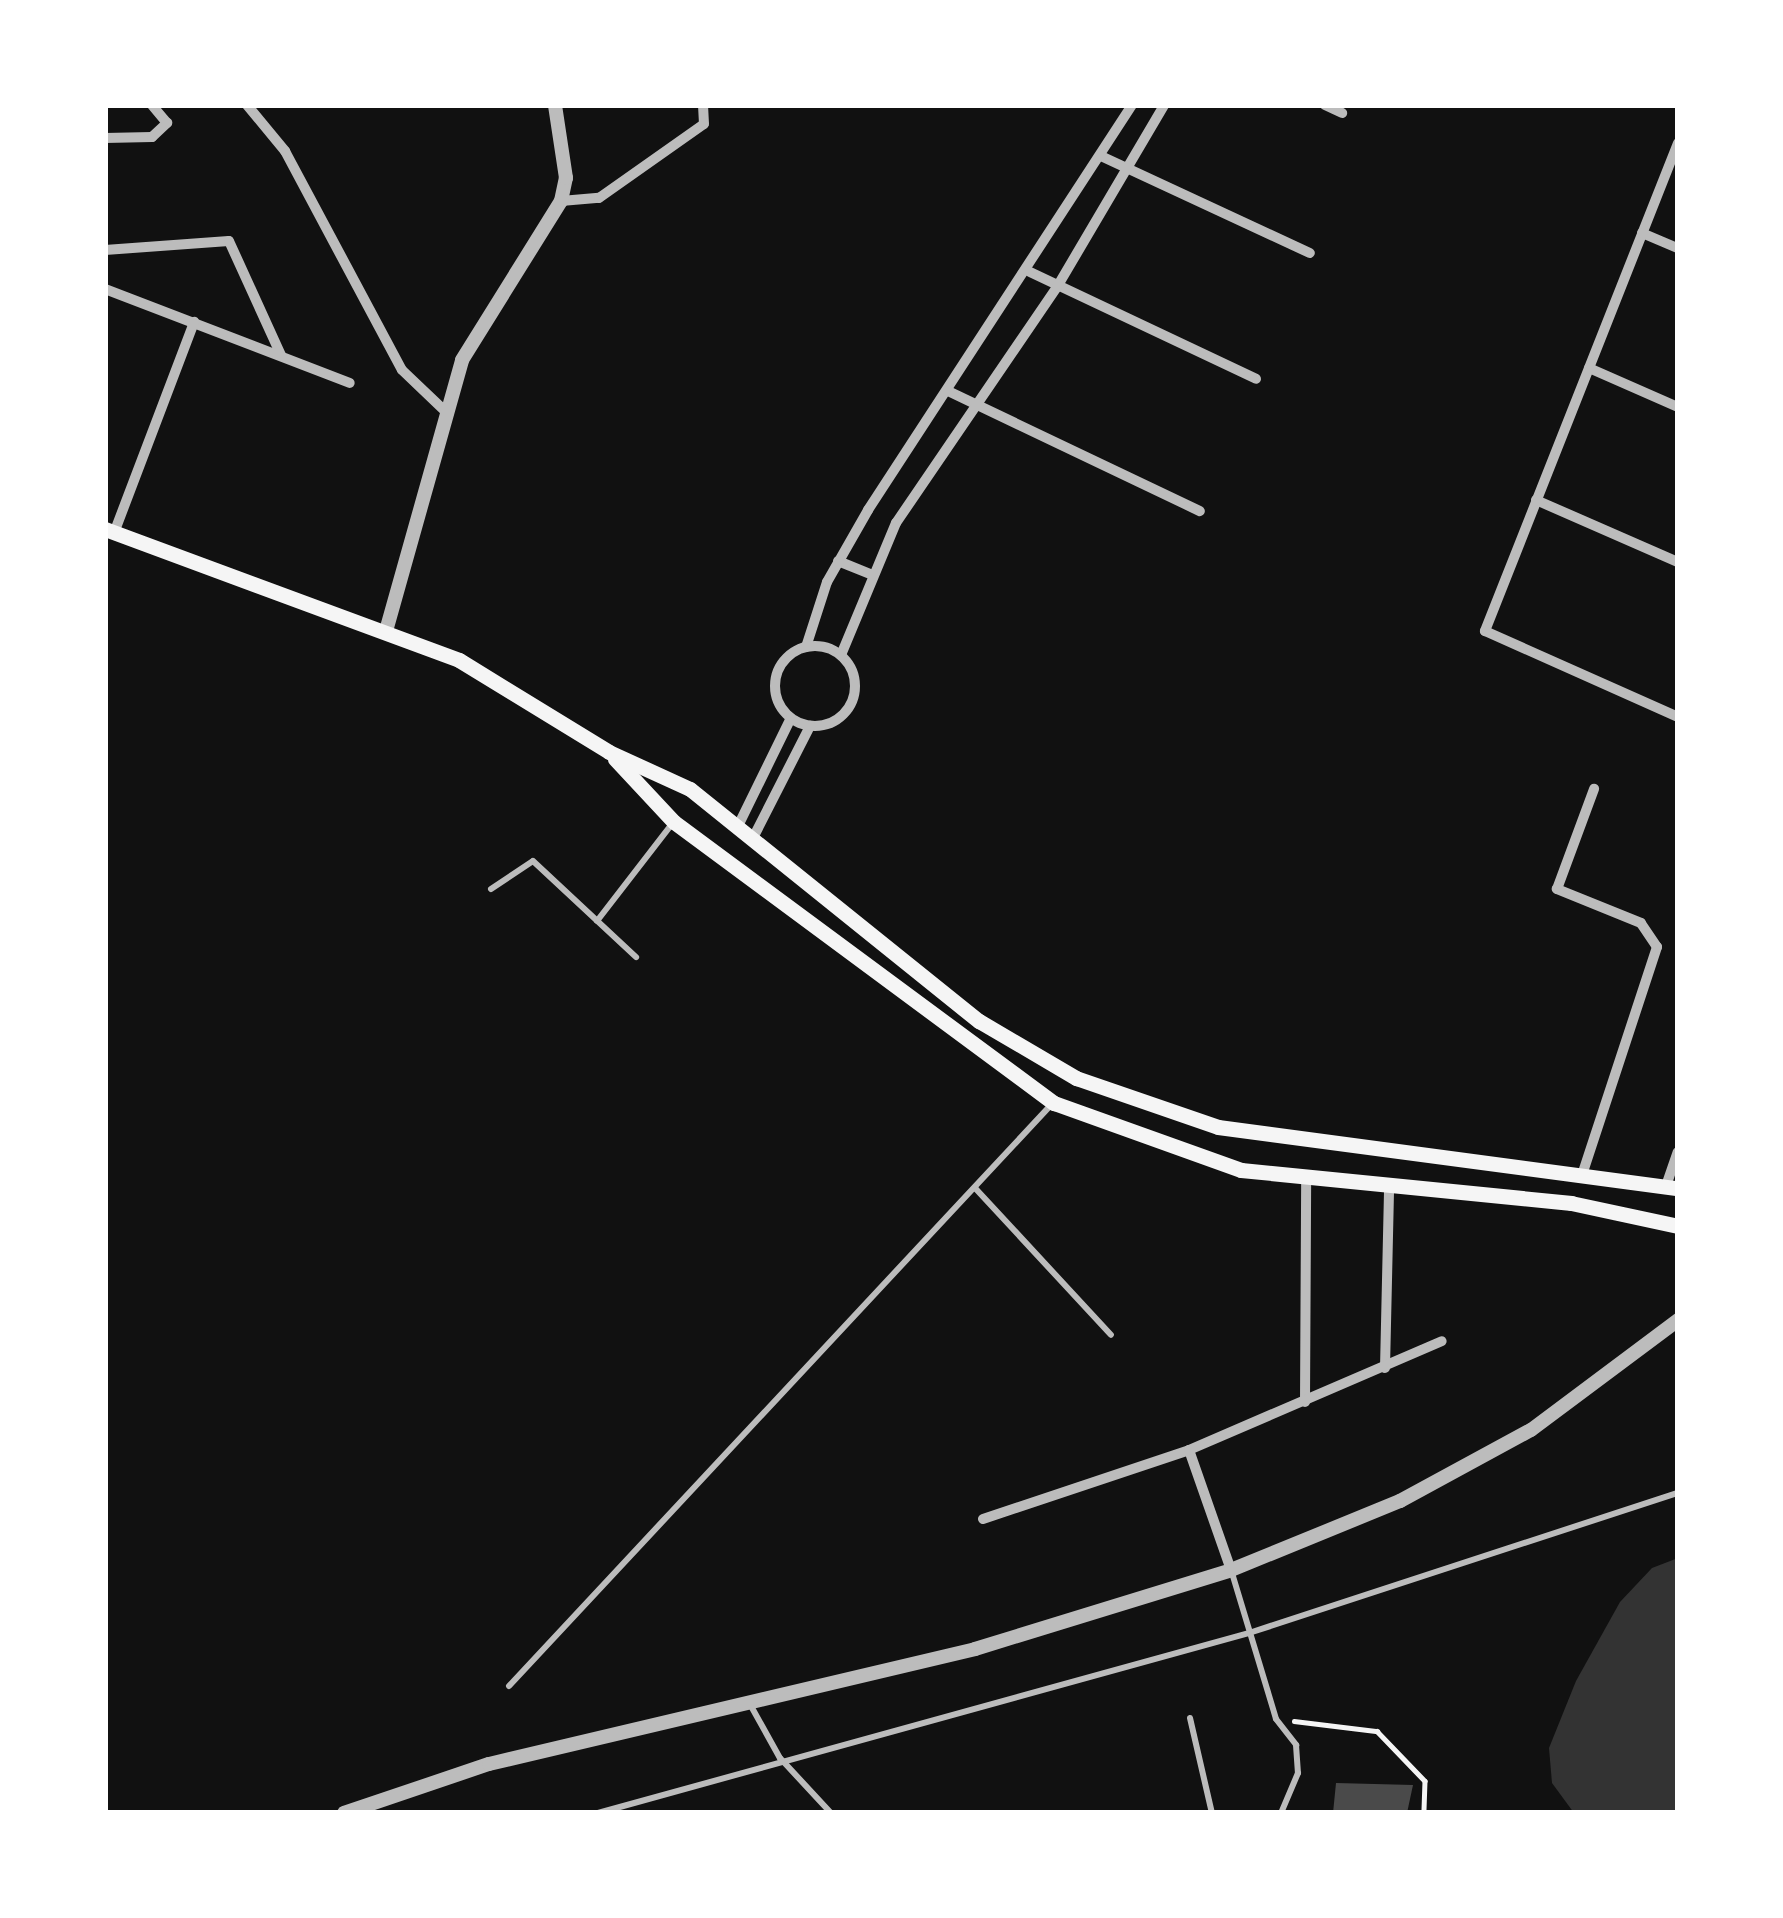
<!DOCTYPE html>
<html>
<head>
<meta charset="utf-8">
<style>
  body { margin:0 }
  #map { position:relative; width:1783px; height:1918px; overflow:hidden; background:#111; font-family:Commissioner,sans-serif }
  div>[style] { position:absolute }
  .water>* { inset:0; background:#333 }
  .building>* { inset:0; background:#4a4a4a }
  .path>* { height:4.5px; margin:-2.25px; padding:0 2.25px; transform-origin:2.25px; border-radius:2.25px; background:#f5f5f5 }
  .service>* { height:6px; margin:-3px; padding:0 3px; transform-origin:3px; border-radius:3px; background:#bcbcbc }
  .minor>* { height:10px; margin:-5px; padding:0 5px; transform-origin:5px; border-radius:5px; background:#bcbcbc }
  .minor>.ring { margin:-5px; padding:0; box-sizing:content-box; background:none; border:10px solid #bcbcbc; border-radius:50% }
  .tertiary>* { height:14px; margin:-7px; padding:0 7px; transform-origin:7px; border-radius:7px; background:#bcbcbc }
  .secondary>* { height:15px; margin:-7.5px; padding:0 7.5px; transform-origin:7.5px; border-radius:7.5px; background:#f5f5f5 }
  span { translate:-50% -50%; white-space:nowrap; text-align:center; line-height:1.15; -webkit-text-stroke:9px #fff; paint-order:stroke }
  .frame { position:absolute; inset:0; border:108px solid #fff; pointer-events:none }
</style>
</head>
<body>
<div id="map">
  <div class="water">
    <i style="clip-path:polygon(1678px 1558px,1678px 1813px,1574px 1813px,1552px 1783px,1549px 1748px,1576px 1681px,1620px 1602px,1652px 1568px)"></i>
  </div>
  <div class="building">
    <i style="clip-path:polygon(1336px 1783px,1413px 1785px,1407px 1813px,1333px 1813px)"></i>
  </div>
  <div class="path">
    <i style="left:1294px;top:1721px;width:84px;rotate:6.9deg"></i>
    <i style="left:1377px;top:1731px;width:69px;rotate:46.2deg"></i>
    <i style="left:1425px;top:1781px;width:32px;rotate:92deg"></i>
  </div>
  <div class="service">
    <i style="left:491px;top:889px;width:50px;rotate:-33.7deg"></i>
    <i style="left:533px;top:861px;width:141px;rotate:43deg"></i>
    <i style="left:597px;top:921px;width:123px;rotate:-52.3deg"></i>
    <i style="left:975px;top:1188px;width:200px;rotate:47.2deg"></i>
    <i style="left:1232px;top:1573px;width:152px;rotate:73.2deg"></i>
    <i style="left:1276px;top:1719px;width:33px;rotate:52deg"></i>
    <i style="left:1296px;top:1745px;width:28px;rotate:86deg"></i>
    <i style="left:1298px;top:1773px;width:43px;rotate:113deg"></i>
    <i style="left:509px;top:1686px;width:795px;rotate:-46.99deg"></i>
    <i style="left:751px;top:1706px;width:60px;rotate:60.9deg"></i>
    <i style="left:780px;top:1758px;width:75px;rotate:47.2deg"></i>
    <i style="left:1190px;top:1718px;width:98px;rotate:77deg"></i>
    <i style="left:598px;top:1813px;width:675px;rotate:-15.46deg"></i>
    <i style="left:1249px;top:1633px;width:451px;rotate:-18.1deg"></i>
  </div>
  <div class="minor">
    <i style="left:247px;top:105px;width:60px;rotate:50.4deg"></i>
    <i style="left:285px;top:151px;width:248px;rotate:61.9deg"></i>
    <i style="left:402px;top:370px;width:57px;rotate:43.6deg"></i>
    <i style="left:1325px;top:105px;width:19px;rotate:25deg"></i>
    <i style="left:105px;top:138px;width:47px;rotate:-1.2deg"></i>
    <i style="left:152px;top:137px;width:21px;rotate:-43deg"></i>
    <i style="left:167px;top:123px;width:23px;rotate:-130deg"></i>
    <i style="left:1678px;top:143px;width:525px;rotate:111.58deg"></i>
    <i style="left:1485px;top:631px;width:211px;rotate:24deg"></i>
    <i style="left:1103px;top:157px;width:228px;rotate:24.9deg"></i>
    <i style="left:561px;top:201px;width:38px;rotate:-5deg"></i>
    <i style="left:599px;top:198px;width:128px;rotate:-35.2deg"></i>
    <i style="left:704px;top:124px;width:19px;rotate:-93deg"></i>
    <i style="left:1642px;top:233px;width:39px;rotate:23deg"></i>
    <i style="left:105px;top:250px;width:124px;rotate:-4.2deg"></i>
    <i style="left:229px;top:241px;width:125px;rotate:65.5deg"></i>
    <i style="left:1030px;top:272px;width:250px;rotate:25.3deg"></i>
    <i style="left:105px;top:289px;width:262px;rotate:21deg"></i>
    <i style="left:1589px;top:368px;width:97px;rotate:23.7deg"></i>
    <i style="left:948px;top:391px;width:279px;rotate:25.5deg"></i>
    <i style="left:1536px;top:500px;width:155px;rotate:23.6deg"></i>
    <i style="left:114px;top:533px;width:226px;rotate:-69.2deg"></i>
    <i style="left:838px;top:561px;width:35px;rotate:22deg"></i>
    <i class="ring" style="left:775px;top:646px;width:70px;height:70px"></i>
    <i style="left:806px;top:647px;width:68px;rotate:-72.1deg"></i>
    <i style="left:827px;top:582px;width:83px;rotate:-60.3deg"></i>
    <i style="left:868px;top:510px;width:483px;rotate:-56.9deg"></i>
    <i style="left:841px;top:655px;width:143px;rotate:-67.4deg"></i>
    <i style="left:896px;top:523px;width:286px;rotate:-55.7deg"></i>
    <i style="left:1057px;top:287px;width:211px;rotate:-59.5deg"></i>
    <i style="left:738px;top:826px;width:120px;rotate:-63.9deg"></i>
    <i style="left:753px;top:838px;width:126px;rotate:-63deg"></i>
    <i style="left:1583px;top:1172px;width:237px;rotate:-71.8deg"></i>
    <i style="left:1657px;top:947px;width:29px;rotate:-124deg"></i>
    <i style="left:1641px;top:923px;width:91px;rotate:-158deg"></i>
    <i style="left:1557px;top:889px;width:107px;rotate:-69.7deg"></i>
    <i style="left:1666px;top:1186px;width:36px;rotate:-71deg"></i>
    <i style="left:1385px;top:1368px;width:182px;rotate:-88.7deg"></i>
    <i style="left:1305px;top:1402px;width:222px;rotate:-89.7deg"></i>
    <i style="left:1189px;top:1450px;width:127px;rotate:70.7deg"></i>
    <i style="left:983px;top:1519px;width:217px;rotate:-18.5deg"></i>
    <i style="left:1189px;top:1450px;width:275px;rotate:-23.3deg"></i>
  </div>
  <div class="tertiary">
    <i style="left:386px;top:631px;width:281px;rotate:-74.3deg"></i>
    <i style="left:462px;top:360px;width:187px;rotate:-58.1deg"></i>
    <i style="left:561px;top:201px;width:24px;rotate:-78deg"></i>
    <i style="left:566px;top:178px;width:74px;rotate:-98.6deg"></i>
    <i style="left:344px;top:1813px;width:153px;rotate:-18.7deg"></i>
    <i style="left:489px;top:1764px;width:499px;rotate:-13.3deg"></i>
    <i style="left:975px;top:1649px;width:268px;rotate:-17.1deg"></i>
    <i style="left:1231px;top:1570px;width:183px;rotate:-22.2deg"></i>
    <i style="left:1400px;top:1501px;width:149px;rotate:-28.5deg"></i>
    <i style="left:1531px;top:1430px;width:184px;rotate:-36.8deg"></i>
  </div>
  <div class="secondary">
    <i style="left:105px;top:529px;width:377px;rotate:20.3deg"></i>
    <i style="left:459px;top:660px;width:176px;rotate:31.5deg"></i>
    <i style="left:609px;top:752px;width:89px;rotate:24.6deg"></i>
    <i style="left:690px;top:789px;width:371px;rotate:38.8deg"></i>
    <i style="left:979px;top:1021px;width:113px;rotate:30.4deg"></i>
    <i style="left:1076px;top:1078px;width:150px;rotate:19deg"></i>
    <i style="left:1218px;top:1127px;width:464px;rotate:7.6deg"></i>
    <i style="left:615px;top:759px;width:86px;rotate:46.9deg"></i>
    <i style="left:674px;top:822px;width:473px;rotate:36.5deg"></i>
    <i style="left:1054px;top:1103px;width:199px;rotate:19.7deg"></i>
    <i style="left:1241px;top:1170px;width:332px;rotate:5.7deg"></i>
    <i style="left:1571px;top:1203px;width:109px;rotate:12.1deg"></i>
  </div>
  <div class="frame"></div>
</div>
</body>
</html>
